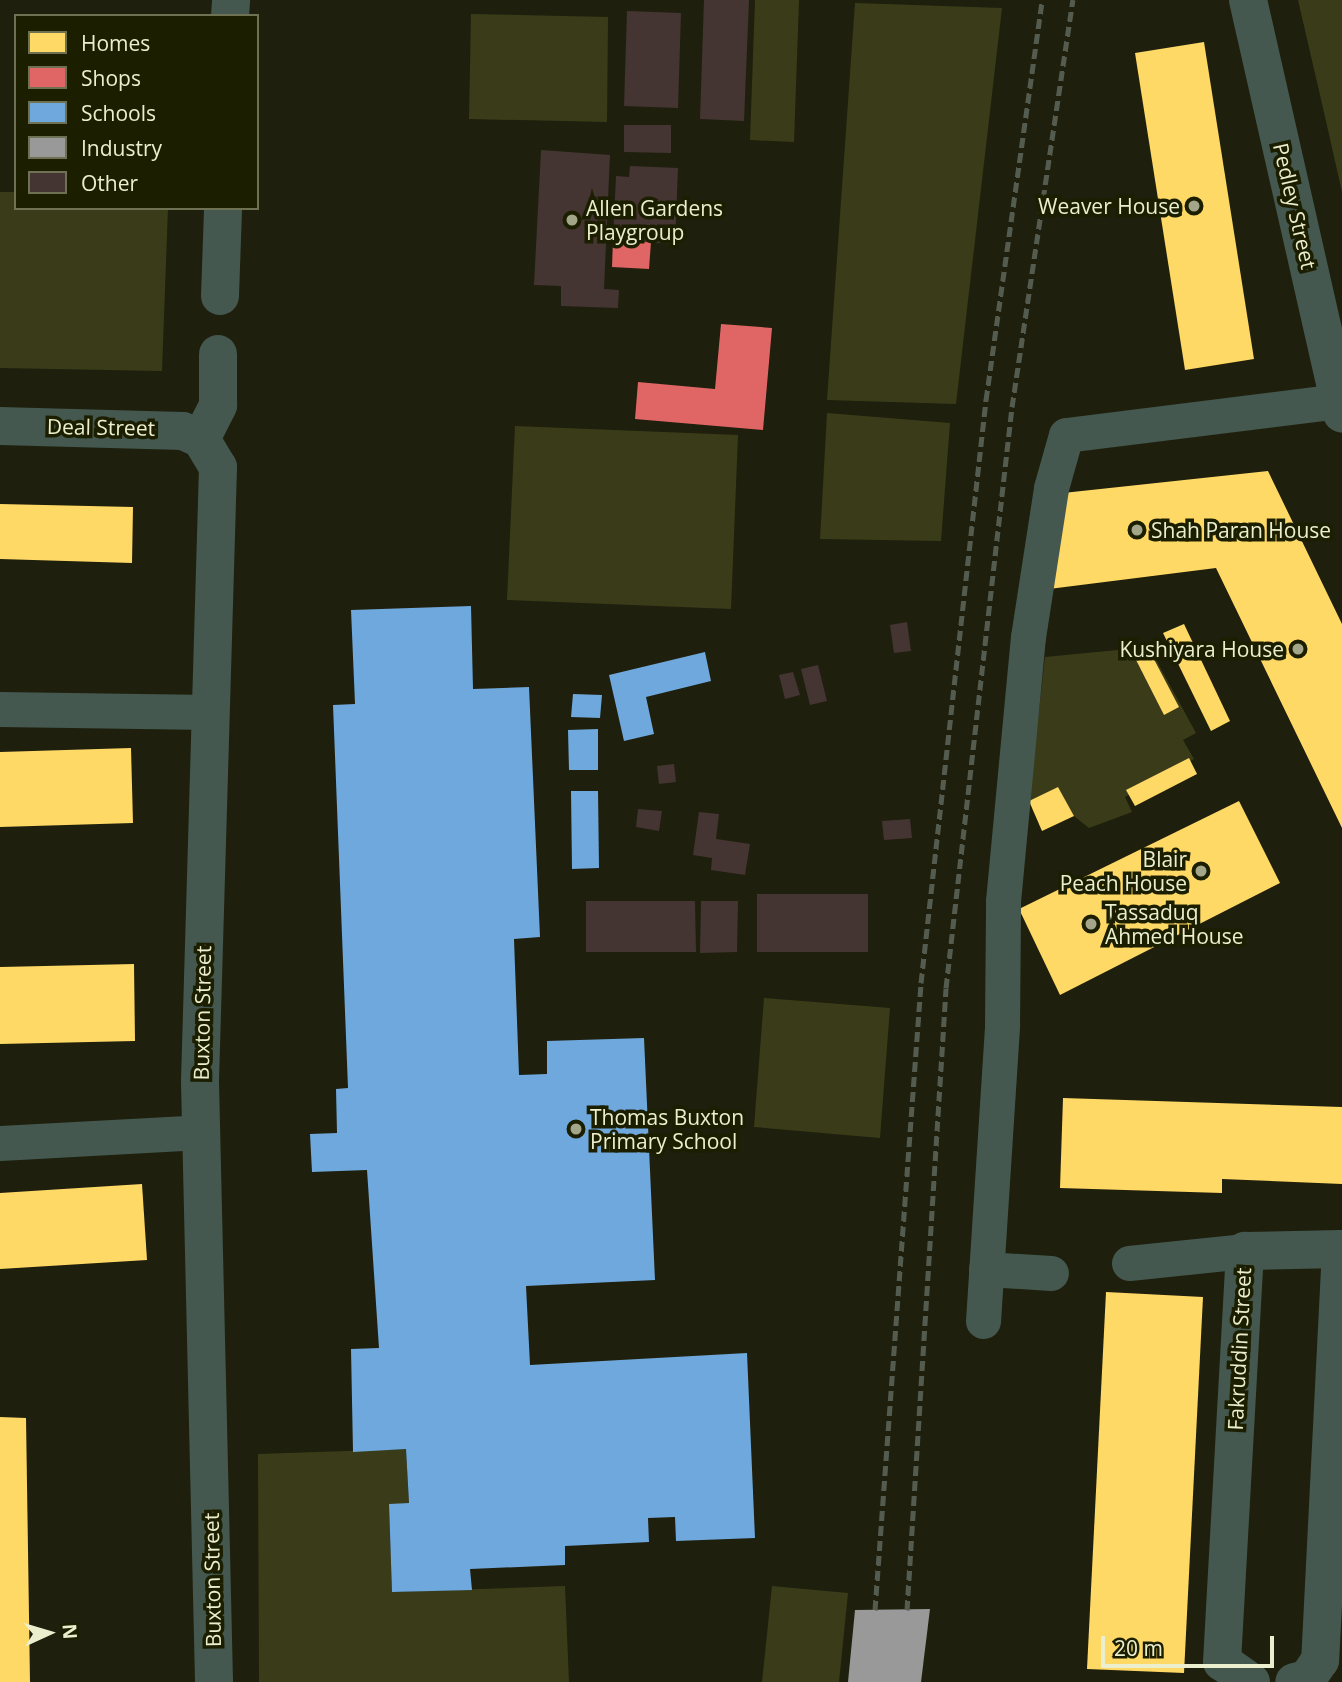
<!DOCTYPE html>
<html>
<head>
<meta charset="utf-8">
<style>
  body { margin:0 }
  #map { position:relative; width:1342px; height:1682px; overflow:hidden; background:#1f1f0d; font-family:"Open Sans",sans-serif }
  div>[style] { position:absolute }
  .green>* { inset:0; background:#3a3c19 }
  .homes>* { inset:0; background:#ffd966 }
  .shops>* { inset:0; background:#e06666 }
  .schools>* { inset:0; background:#6fa8dc }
  .industry>* { inset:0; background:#999 }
  .building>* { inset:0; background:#443533 }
  .service>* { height:35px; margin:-17.5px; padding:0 17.5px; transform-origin:17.5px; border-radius:17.5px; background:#44584f }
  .minor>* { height:38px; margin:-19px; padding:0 19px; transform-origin:19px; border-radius:19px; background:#44584f }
  .rail>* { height:5px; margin-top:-2.5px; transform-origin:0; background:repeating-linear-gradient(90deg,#545c50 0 10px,transparent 0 15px) }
  .dots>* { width:19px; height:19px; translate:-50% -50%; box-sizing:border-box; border:4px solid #1c1e00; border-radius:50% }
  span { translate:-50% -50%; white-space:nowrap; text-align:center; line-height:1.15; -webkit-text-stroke:7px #1c1e00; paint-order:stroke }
  .poi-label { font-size:21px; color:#ebefce }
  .right { translate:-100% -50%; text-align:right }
  .left { translate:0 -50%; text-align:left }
  .street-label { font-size:21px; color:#ebefce }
  .legend { position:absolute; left:14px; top:14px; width:245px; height:196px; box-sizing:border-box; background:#1c1e00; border:2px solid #6f7252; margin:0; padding:9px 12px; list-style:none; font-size:21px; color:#ebefce }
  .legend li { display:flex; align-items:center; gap:14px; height:35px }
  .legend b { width:35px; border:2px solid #6f7252 }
  .north { position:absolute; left:14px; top:1598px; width:70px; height:70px; -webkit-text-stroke:5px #1c1e00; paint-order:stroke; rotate:86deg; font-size:19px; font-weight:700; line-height:28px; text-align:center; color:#ebefce }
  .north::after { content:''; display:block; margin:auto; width:24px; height:32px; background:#ebefce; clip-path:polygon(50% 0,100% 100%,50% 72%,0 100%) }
  .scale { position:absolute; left:1101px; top:1636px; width:173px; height:32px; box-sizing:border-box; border:4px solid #ebefce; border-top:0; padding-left:9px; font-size:21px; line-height:24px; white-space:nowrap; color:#ebefce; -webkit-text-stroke:5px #1c1e00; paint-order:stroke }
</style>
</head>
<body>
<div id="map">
  <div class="green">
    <i style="clip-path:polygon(755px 0,799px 0,794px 142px,750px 140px)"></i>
    <i style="clip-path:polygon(1298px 0,1342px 0,1342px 192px,1323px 108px)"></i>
    <i style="clip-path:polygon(855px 3px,1002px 8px,956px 404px,827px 400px)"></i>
    <i style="clip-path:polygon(471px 14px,608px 17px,607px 122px,469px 119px)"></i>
    <i style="clip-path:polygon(0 192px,16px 192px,16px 208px,168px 208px,162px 371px,0 368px)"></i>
    <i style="clip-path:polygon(827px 413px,950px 423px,941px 541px,820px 539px)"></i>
    <i style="clip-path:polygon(515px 426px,738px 435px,731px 609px,507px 600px)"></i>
    <i style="clip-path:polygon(1149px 647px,1196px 733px,1183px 740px,1194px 759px,1125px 797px,1132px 812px,1089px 828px,1074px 816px,1058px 787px,1029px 801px,1045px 657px)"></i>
    <i style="clip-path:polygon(764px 998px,890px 1008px,880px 1138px,754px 1127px)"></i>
    <i style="clip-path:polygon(406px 1449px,409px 1503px,389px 1505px,392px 1592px,565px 1586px,569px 1682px,259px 1682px,258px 1454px)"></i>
    <i style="clip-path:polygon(772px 1586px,848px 1593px,839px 1682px,762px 1682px)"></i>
  </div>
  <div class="homes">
    <i style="clip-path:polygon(1204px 42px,1254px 359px,1185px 370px,1135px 53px)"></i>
    <i style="clip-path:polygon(1268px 471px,1342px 624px,1342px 828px,1216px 568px,1049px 589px,1063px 493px)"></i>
    <i style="clip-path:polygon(0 504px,133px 507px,132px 563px,0 559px)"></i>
    <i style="clip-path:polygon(1184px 624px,1230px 721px,1211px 731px,1163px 633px)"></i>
    <i style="clip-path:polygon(1146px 644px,1179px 707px,1164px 715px,1132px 652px)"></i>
    <i style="clip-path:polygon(131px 748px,133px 823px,0 827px,0 752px)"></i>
    <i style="clip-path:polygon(1189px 758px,1197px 774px,1135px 806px,1126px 790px)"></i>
    <i style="clip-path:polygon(1058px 787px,1074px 816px,1042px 831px,1029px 801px)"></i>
    <i style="clip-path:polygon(1239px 801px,1280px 883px,1060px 995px,1019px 909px)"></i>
    <i style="clip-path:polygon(134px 964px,135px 1041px,0 1044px,0 967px)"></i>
    <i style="clip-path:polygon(1063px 1098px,1342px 1107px,1342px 1184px,1222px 1179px,1222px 1193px,1060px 1188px)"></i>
    <i style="clip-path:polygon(142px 1184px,147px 1260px,0 1269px,0 1193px)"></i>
    <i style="clip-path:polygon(1106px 1292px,1203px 1297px,1184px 1673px,1087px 1669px)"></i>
    <i style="clip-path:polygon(0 1417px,26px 1418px,30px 1682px,0 1682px)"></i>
  </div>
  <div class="shops">
    <i style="clip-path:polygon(613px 240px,651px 242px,649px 269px,612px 267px)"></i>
    <i style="clip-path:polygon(721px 324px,772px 328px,763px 430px,635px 419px,638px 382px,715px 389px)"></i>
  </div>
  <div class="schools">
    <i style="clip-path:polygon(471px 606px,473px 689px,529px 687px,540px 937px,514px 939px,519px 1075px,547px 1074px,547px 1041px,644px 1038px,655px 1280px,526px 1286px,530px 1365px,747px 1353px,755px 1538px,676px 1541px,675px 1517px,648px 1518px,649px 1542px,565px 1546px,565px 1565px,470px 1569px,472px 1590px,392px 1592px,389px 1504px,409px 1503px,406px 1449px,353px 1452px,351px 1349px,379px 1348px,367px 1170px,312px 1172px,310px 1134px,337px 1133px,336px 1089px,348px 1088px,333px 705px,355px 704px,351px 610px)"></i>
    <i style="clip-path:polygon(705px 652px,711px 681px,646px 697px,654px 734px,624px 741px,609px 675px)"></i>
    <i style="clip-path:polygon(573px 694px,602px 695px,600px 718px,571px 717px)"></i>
    <i style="clip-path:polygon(598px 729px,598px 770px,569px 770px,568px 730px)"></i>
    <i style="clip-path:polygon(571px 791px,598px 791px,599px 868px,572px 869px)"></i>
  </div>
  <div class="industry">
    <i style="clip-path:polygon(930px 1609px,921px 1682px,848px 1682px,855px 1610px)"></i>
  </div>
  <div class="building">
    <i style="clip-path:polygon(704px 0,749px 0,744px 121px,700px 119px)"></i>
    <i style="clip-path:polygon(627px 11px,681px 13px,678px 108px,624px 106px)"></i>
    <i style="clip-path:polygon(624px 125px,671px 125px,671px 153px,624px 152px)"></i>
    <i style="clip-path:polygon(541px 150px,610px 155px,604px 289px,619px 290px,618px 308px,561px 306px,561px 286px,534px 285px)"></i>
    <i style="clip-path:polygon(630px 166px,678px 168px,675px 244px,613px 240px,616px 176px,629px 177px)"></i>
    <i style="clip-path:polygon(907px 622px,911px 651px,894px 653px,890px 625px)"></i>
    <i style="clip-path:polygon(818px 665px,827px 701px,810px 705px,801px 669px)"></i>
    <i style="clip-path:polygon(793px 672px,800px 695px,785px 699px,779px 675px)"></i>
    <i style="clip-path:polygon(674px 764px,676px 782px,659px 784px,657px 766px)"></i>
    <i style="clip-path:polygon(638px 809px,662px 811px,659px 831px,636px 827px)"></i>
    <i style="clip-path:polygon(699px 812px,719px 814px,716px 839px,750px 844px,745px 875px,711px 870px,712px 858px,693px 855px)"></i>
    <i style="clip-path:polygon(910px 819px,912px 838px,884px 840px,882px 821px)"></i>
    <i style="clip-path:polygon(757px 894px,868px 894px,868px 952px,757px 952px)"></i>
    <i style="clip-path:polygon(586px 901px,695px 901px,696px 952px,586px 952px)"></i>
    <i style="clip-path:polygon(701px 901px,738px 901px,737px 952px,700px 953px)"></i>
  </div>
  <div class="service">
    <i style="left:0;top:709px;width:210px;rotate:0.8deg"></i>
    <i style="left:0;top:1143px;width:201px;rotate:-3.1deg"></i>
    <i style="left:1129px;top:1263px;width:117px;rotate:-5.9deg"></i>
    <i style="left:986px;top:1269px;width:65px;rotate:3.5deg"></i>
    <i style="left:983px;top:1321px;width:297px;rotate:-86.3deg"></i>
    <i style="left:1002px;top:1025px;width:124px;rotate:-89.5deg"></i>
    <i style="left:1003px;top:901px;width:265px;rotate:-84.6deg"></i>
    <i style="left:1028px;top:637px;width:151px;rotate:-81.2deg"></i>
    <i style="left:1051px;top:488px;width:55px;rotate:-74.2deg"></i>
    <i style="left:1066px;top:435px;width:274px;rotate:-7.1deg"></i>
  </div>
  <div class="minor">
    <i style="left:1248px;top:0;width:424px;rotate:77.2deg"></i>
    <i style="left:230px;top:16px;width:16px;rotate:-86deg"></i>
    <i style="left:220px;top:296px;width:88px;rotate:-88deg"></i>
    <i style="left:0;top:426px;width:183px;rotate:1.6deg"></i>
    <i style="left:183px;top:431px;width:20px;rotate:24deg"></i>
    <i style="left:201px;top:439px;width:33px;rotate:59deg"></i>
    <i style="left:218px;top:467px;width:615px;rotate:91.68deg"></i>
    <i style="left:200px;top:1082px;width:600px;rotate:88.66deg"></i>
    <i style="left:201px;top:439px;width:38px;rotate:-63deg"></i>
    <i style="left:218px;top:405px;width:51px;rotate:-90deg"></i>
    <i style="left:1251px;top:1682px;width:35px;rotate:-145deg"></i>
    <i style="left:1222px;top:1662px;width:412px;rotate:-86.8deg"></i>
    <i style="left:1245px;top:1251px;width:96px;rotate:-1.2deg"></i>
    <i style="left:1341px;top:1249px;width:412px;rotate:92.9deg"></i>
    <i style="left:1320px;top:1660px;width:23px;rotate:124deg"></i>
    <i style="left:1307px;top:1679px;width:13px;rotate:167deg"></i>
  </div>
  <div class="rail">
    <i style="left:875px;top:1610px;width:629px;rotate:-85.8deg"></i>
    <i style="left:921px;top:983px;width:587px;rotate:-83.64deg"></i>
    <i style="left:986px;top:400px;width:404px;rotate:-82deg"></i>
    <i style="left:907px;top:1610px;width:623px;rotate:-86.41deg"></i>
    <i style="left:946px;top:988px;width:585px;rotate:-83.52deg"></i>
    <i style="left:1012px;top:407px;width:412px;rotate:-81.5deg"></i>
  </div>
  <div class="dots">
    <i style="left:1194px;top:206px;background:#a4a68a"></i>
    <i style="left:572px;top:220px;background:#a4a68a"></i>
    <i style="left:1137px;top:530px;background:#a4a68a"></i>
    <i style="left:1298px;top:649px;background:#a4a68a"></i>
    <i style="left:1201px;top:871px;background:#a4a68a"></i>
    <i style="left:1091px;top:924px;background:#a4a68a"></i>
    <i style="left:576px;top:1129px;background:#a4a68a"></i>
  </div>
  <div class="poi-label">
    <span class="right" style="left:1180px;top:206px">Weaver House</span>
    <span class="left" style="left:586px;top:220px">Allen Gardens<br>Playgroup</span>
    <span class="left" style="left:1151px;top:530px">Shah Paran House</span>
    <span class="right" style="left:1284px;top:649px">Kushiyara House</span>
    <span class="right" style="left:1187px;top:871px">Blair<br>Peach House</span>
    <span class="left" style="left:1105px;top:924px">Tassaduq<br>Ahmed House</span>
    <span class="left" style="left:590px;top:1129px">Thomas Buxton<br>Primary School</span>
  </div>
  <div class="street-label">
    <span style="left:1295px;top:206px;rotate:77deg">Pedley Street</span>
    <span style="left:101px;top:427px;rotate:1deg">Deal Street</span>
    <span style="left:202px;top:1013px;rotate:-89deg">Buxton Street</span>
    <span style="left:1239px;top:1349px;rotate:-87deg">Fakruddin Street</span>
    <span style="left:212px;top:1580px;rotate:-91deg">Buxton Street</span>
  </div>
  <ul class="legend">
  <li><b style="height:19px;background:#ffd966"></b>Homes</li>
  <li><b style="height:19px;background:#e06666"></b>Shops</li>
  <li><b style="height:19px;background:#6fa8dc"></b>Schools</li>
  <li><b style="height:19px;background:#999"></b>Industry</li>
  <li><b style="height:19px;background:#443533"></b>Other</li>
  </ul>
  <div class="north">N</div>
  <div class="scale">20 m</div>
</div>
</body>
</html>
